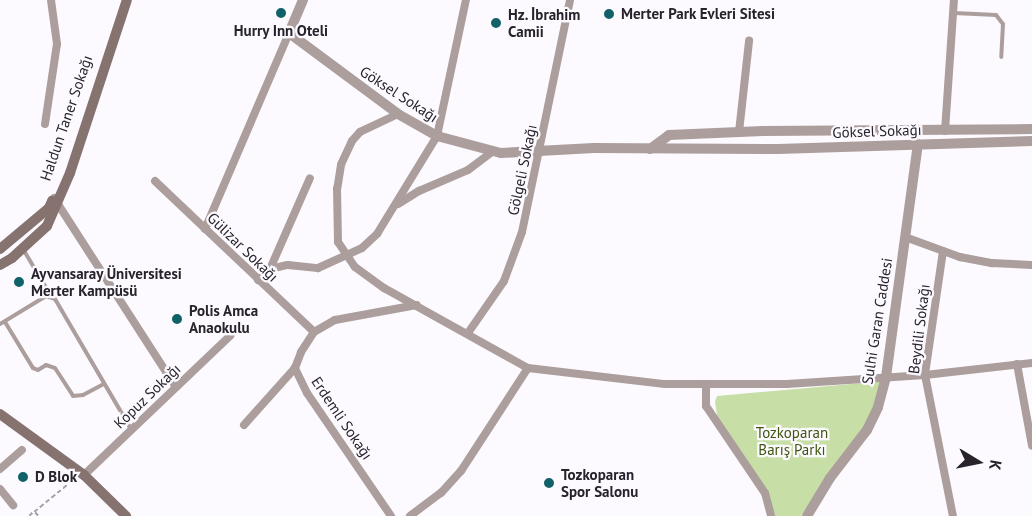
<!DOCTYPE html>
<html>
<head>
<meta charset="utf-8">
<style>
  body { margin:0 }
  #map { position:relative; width:1032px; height:516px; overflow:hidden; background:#fcfaff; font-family:"PT Sans",sans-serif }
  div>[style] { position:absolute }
  .green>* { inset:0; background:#c7dea6 }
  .path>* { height:1.5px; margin-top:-0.75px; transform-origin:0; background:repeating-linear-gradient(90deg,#a4a1a8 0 4.5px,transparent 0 7.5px) }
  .service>* { height:4px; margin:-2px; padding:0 2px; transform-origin:2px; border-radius:2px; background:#ac9e9c }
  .minor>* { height:8px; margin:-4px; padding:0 4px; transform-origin:4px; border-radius:4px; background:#ac9e9c }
  .tertiary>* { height:10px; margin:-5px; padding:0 5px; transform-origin:5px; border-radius:5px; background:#ac9e9c }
  .secondary>* { height:10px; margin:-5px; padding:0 5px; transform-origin:5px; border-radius:5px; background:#86726f }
  .dots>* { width:16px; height:16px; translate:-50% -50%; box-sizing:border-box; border:3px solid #fcfaff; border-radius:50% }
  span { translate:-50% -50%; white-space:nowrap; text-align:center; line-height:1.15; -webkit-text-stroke:4.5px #fcfaff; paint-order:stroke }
  .poi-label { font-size:15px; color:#27222b; font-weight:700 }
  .left { translate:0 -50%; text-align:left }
  .street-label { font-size:15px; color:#27222b }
  .park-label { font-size:15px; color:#3f550e }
  .north { position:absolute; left:948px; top:432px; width:60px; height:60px; -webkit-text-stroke:4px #fcfaff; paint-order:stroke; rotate:100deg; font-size:16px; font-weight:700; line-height:24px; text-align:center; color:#27222b }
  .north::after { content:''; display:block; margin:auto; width:21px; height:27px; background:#27222b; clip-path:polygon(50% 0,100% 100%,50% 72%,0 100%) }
</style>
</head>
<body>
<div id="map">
  <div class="green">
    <i style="clip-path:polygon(885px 381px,878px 407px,801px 516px,773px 516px,770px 501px,729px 440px,717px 415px,715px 402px,717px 396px)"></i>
  </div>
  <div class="path">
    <i style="left:29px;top:516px;width:6px;rotate:-45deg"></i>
    <i style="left:38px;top:516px;width:6px;rotate:-135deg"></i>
    <i style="left:34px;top:512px;width:50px;rotate:-39.4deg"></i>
  </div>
  <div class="service">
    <i style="left:954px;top:13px;width:42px;rotate:2.7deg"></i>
    <i style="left:996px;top:15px;width:11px;rotate:52deg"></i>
    <i style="left:1003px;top:24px;width:33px;rotate:93deg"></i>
    <i style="left:23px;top:249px;width:55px;rotate:59.2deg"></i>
    <i style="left:5px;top:322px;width:54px;rotate:58.7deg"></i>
    <i style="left:33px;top:368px;width:5px;rotate:22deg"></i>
    <i style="left:38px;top:370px;width:9px;rotate:-32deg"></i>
    <i style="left:46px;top:365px;width:9px;rotate:18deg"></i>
    <i style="left:55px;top:368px;width:33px;rotate:57deg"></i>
    <i style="left:73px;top:396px;width:10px;rotate:-6deg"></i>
    <i style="left:83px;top:395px;width:24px;rotate:-28deg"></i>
    <i style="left:0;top:324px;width:54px;rotate:-31.3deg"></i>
    <i style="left:46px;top:296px;width:9px;rotate:18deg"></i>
    <i style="left:55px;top:299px;width:151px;rotate:59.7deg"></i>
  </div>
  <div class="minor">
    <i style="left:398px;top:114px;width:42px;rotate:154.7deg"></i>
    <i style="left:360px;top:132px;width:12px;rotate:132deg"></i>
    <i style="left:352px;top:141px;width:26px;rotate:115deg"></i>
    <i style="left:341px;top:165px;width:24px;rotate:99deg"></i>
    <i style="left:337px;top:189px;width:53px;rotate:88.9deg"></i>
    <i style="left:338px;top:242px;width:30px;rotate:56deg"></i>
    <i style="left:355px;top:267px;width:36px;rotate:36deg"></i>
    <i style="left:384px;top:288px;width:165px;rotate:29.1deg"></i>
    <i style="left:528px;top:368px;width:138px;rotate:6.7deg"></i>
    <i style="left:665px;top:384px;width:122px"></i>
    <i style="left:787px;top:384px;width:138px;rotate:-3.7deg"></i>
    <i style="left:925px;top:375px;width:108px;rotate:-6.4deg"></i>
    <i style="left:45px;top:124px;width:81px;rotate:-81.5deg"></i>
    <i style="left:57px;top:44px;width:44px;rotate:-97.8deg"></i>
    <i style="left:945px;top:131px;width:131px;rotate:-86.1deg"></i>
    <i style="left:739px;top:132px;width:92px;rotate:-83.7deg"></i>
    <i style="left:155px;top:181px;width:219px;rotate:43.5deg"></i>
    <i style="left:54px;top:198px;width:225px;rotate:57.2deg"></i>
    <i style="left:398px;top:204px;width:25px;rotate:-32deg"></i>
    <i style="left:419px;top:191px;width:53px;rotate:-23.2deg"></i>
    <i style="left:468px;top:170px;width:31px;rotate:-37deg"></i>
    <i style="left:205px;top:229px;width:213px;rotate:-66.8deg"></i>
    <i style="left:905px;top:237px;width:59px;rotate:20deg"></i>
    <i style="left:960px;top:257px;width:33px;rotate:11deg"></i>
    <i style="left:992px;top:263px;width:40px;rotate:2.9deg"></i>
    <i style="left:943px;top:251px;width:125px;rotate:98.3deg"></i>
    <i style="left:925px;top:375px;width:144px;rotate:78.8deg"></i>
    <i style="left:270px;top:269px;width:99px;rotate:-66.3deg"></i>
    <i style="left:258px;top:280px;width:16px;rotate:-43deg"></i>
    <i style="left:270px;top:269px;width:18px;rotate:-13deg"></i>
    <i style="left:288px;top:265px;width:30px;rotate:6deg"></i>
    <i style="left:318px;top:268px;width:48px;rotate:-24.4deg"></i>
    <i style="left:362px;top:248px;width:21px;rotate:-43deg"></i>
    <i style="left:377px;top:234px;width:115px;rotate:-58.5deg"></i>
    <i style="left:437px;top:136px;width:139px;rotate:-78deg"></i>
    <i style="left:468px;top:333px;width:63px;rotate:-55.3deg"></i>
    <i style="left:504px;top:281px;width:52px;rotate:-69.8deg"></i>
    <i style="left:522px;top:232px;width:237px;rotate:-78.3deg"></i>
    <i style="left:1017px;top:364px;width:83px;rotate:79.6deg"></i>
    <i style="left:706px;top:385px;width:21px;rotate:90deg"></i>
    <i style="left:706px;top:406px;width:105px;rotate:55.9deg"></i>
    <i style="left:765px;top:493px;width:24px;rotate:75deg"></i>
    <i style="left:244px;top:425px;width:76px;rotate:-48.2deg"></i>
    <i style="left:0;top:469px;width:29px;rotate:-41deg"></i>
    <i style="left:84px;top:475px;width:202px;rotate:-43.6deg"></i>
    <i style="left:0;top:489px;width:21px;rotate:51deg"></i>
    <i style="left:391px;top:516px;width:149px;rotate:-124.3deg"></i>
    <i style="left:307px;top:393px;width:28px;rotate:-116deg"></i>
    <i style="left:295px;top:368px;width:17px;rotate:-69deg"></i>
    <i style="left:301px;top:352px;width:24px;rotate:-57deg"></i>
    <i style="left:314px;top:332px;width:24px;rotate:-30deg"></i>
    <i style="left:335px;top:320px;width:83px;rotate:-10.4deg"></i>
    <i style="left:410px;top:516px;width:39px;rotate:-37deg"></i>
    <i style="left:441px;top:493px;width:30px;rotate:-48deg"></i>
    <i style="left:461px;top:471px;width:123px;rotate:-57deg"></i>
  </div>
  <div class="tertiary">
    <i style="left:303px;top:0;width:36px;rotate:113deg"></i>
    <i style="left:289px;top:33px;width:136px;rotate:36.6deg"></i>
    <i style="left:398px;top:114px;width:45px;rotate:29.4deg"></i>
    <i style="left:437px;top:136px;width:66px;rotate:14.9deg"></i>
    <i style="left:501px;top:153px;width:93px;rotate:-3.1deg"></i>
    <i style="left:594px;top:148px;width:184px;rotate:0.3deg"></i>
    <i style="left:778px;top:149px;width:254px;rotate:-1.8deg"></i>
    <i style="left:650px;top:149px;width:24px;rotate:-36deg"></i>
    <i style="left:669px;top:135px;width:94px;rotate:-2.4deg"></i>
    <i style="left:763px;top:131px;width:269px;rotate:-0.4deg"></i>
    <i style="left:807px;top:516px;width:44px;rotate:-58.8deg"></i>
    <i style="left:830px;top:478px;width:61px;rotate:-52.4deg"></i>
    <i style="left:867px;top:430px;width:25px;rotate:-64deg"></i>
    <i style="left:878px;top:407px;width:31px;rotate:-75deg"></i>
    <i style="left:886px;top:377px;width:235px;rotate:-82.2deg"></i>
  </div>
  <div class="secondary">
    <i style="left:0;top:249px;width:64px;rotate:-39.9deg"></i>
    <i style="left:49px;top:208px;width:8px;rotate:-67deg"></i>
    <i style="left:0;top:265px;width:14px;rotate:-30deg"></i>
    <i style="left:12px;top:258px;width:47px;rotate:-42.4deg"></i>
    <i style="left:47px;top:226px;width:58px;rotate:-66.5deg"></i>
    <i style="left:70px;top:173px;width:182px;rotate:-71.8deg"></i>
    <i style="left:0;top:414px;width:104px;rotate:36deg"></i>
    <i style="left:84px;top:475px;width:59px;rotate:44.3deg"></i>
  </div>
  <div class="dots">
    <i style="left:281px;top:13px;background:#106168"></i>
    <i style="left:609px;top:14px;background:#106168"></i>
    <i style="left:496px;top:23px;background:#106168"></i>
    <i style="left:19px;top:282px;background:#106168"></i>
    <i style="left:177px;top:319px;background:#106168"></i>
    <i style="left:23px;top:477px;background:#106168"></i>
    <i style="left:549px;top:483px;background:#106168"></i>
  </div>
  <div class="poi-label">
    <span class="left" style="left:508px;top:23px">Hz. İbrahim<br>Camii</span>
    <span class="left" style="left:621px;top:14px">Merter Park Evleri Sitesi</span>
    <span style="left:281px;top:31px">Hurry Inn Oteli</span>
    <span class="left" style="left:31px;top:282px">Ayvansaray Üniversitesi<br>Merter Kampüsü</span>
    <span class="left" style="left:189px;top:319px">Polis Amca<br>Anaokulu</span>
    <span class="left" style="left:561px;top:483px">Tozkoparan<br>Spor Salonu</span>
    <span class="left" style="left:35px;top:477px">D Blok</span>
  </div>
  <div class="street-label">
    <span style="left:399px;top:94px;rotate:33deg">Göksel Sokağı</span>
    <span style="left:66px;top:118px;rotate:-71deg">Haldun Taner Sokağı</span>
    <span style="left:877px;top:131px;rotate:-2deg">Göksel Sokağı</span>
    <span style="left:522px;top:170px;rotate:-78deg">Gölgeli Sokağı</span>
    <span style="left:243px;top:247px;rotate:44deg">Gülizar Sokağı</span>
    <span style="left:877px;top:321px;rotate:-81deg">Sulhi Garan Caddesi</span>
    <span style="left:919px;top:329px;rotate:-83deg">Beydili Sokağı</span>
    <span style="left:147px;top:396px;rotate:-44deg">Kopuz Sokağı</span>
    <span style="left:342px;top:418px;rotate:56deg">Erdemli Sokağı</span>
  </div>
  <div class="park-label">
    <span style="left:792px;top:441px">Tozkoparan<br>Barış Parkı</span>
  </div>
  <div class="north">K</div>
</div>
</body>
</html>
